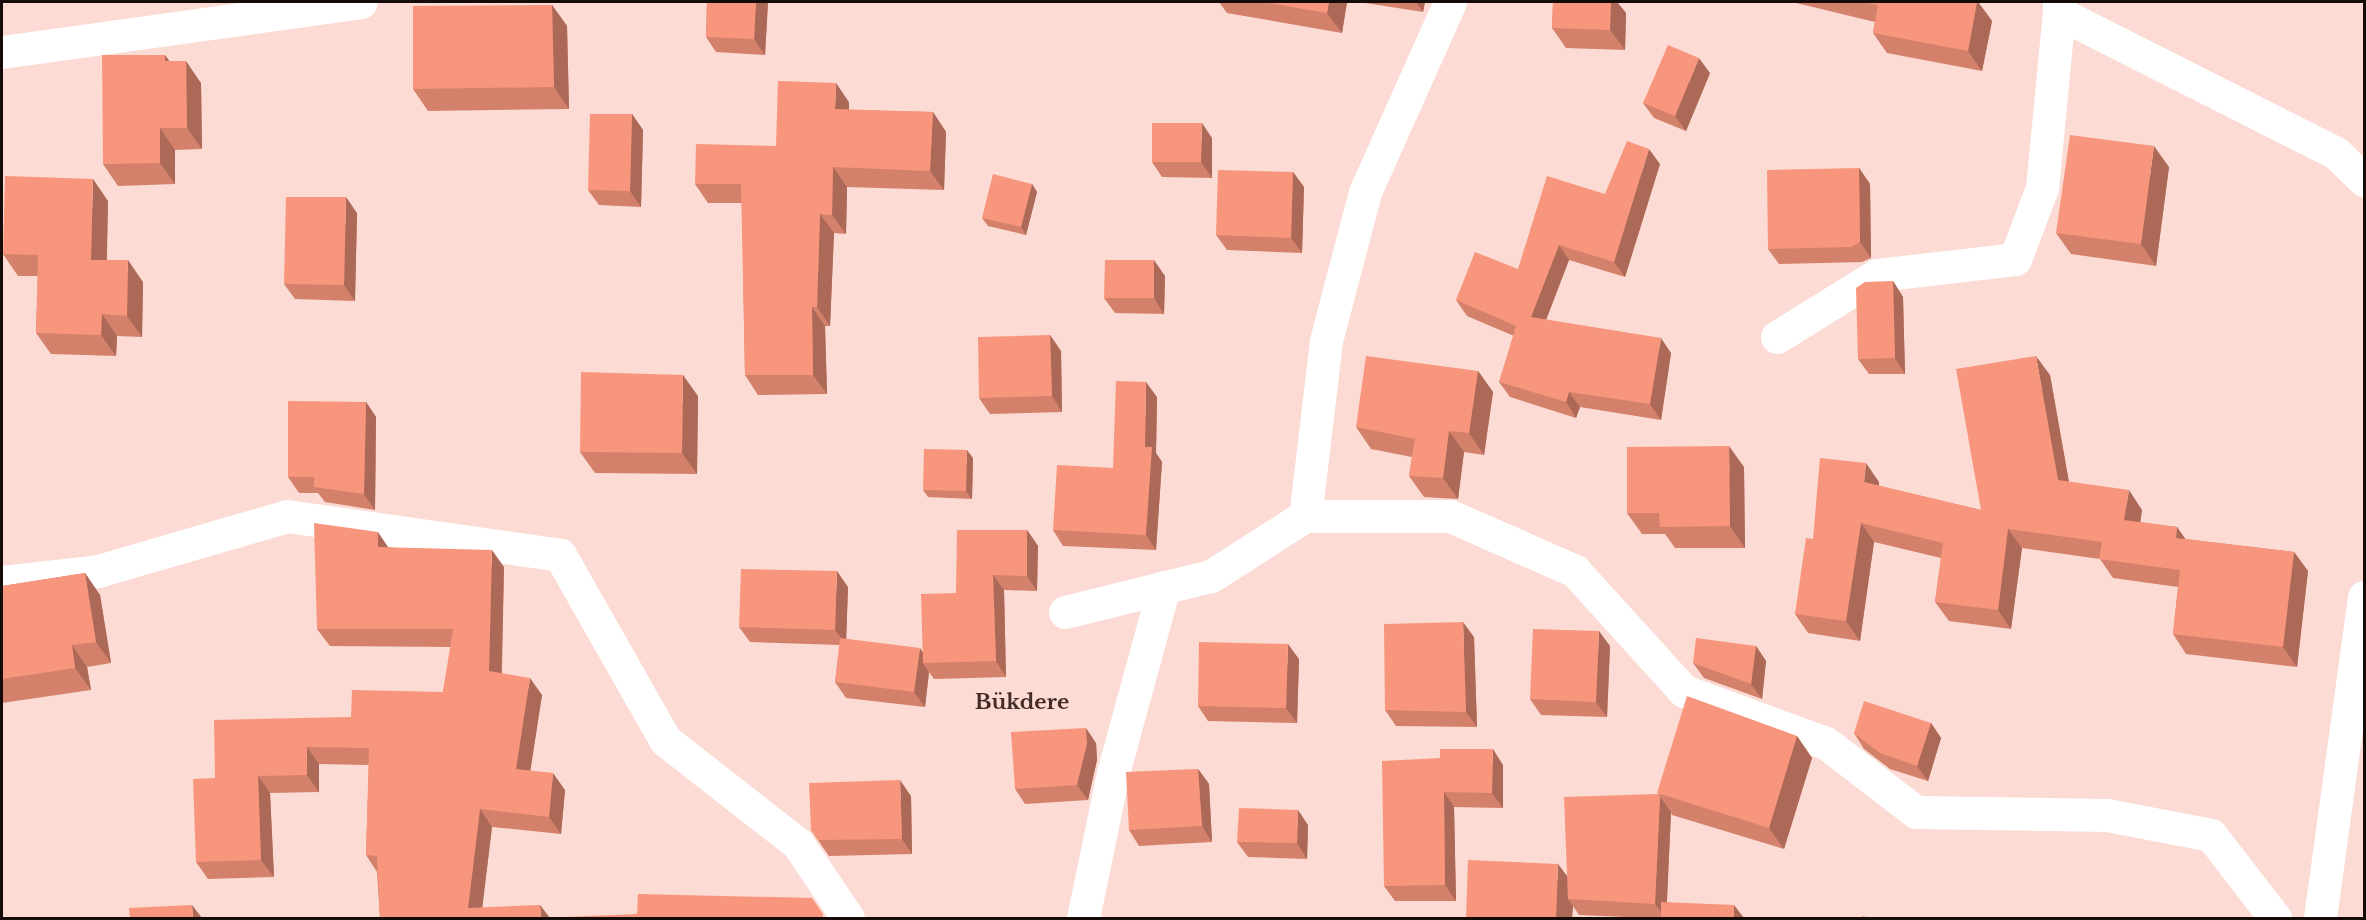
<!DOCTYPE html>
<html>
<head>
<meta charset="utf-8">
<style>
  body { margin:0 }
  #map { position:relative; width:2366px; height:920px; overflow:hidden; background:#fbdbd3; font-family:"Libre Baskerville",serif }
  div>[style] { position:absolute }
  .street>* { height:33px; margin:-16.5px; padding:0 16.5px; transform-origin:16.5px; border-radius:16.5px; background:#fff }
  .wall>* { inset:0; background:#d4816c }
  .shaded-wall>* { inset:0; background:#ad6958 }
  .building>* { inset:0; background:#f7967d }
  span { translate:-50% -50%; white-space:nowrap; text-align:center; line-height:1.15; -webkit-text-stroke:4.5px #fbdbd3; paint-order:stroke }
  .quarter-label { font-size:21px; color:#452d27; font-weight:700 }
  .frame { position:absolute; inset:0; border:3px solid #150b08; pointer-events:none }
</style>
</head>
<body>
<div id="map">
  <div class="street">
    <i style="left:1450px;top:2px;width:208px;rotate:114.1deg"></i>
    <i style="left:1365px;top:192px;width:154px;rotate:104.7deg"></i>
    <i style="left:1326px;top:341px;width:176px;rotate:96.8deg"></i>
    <i style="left:1305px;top:516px;width:145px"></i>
    <i style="left:1450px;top:516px;width:137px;rotate:23.7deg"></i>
    <i style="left:1575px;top:571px;width:162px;rotate:47.8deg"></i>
    <i style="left:1684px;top:691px;width:151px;rotate:20.1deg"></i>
    <i style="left:1826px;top:743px;width:113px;rotate:37.5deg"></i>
    <i style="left:1916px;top:812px;width:191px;rotate:0.9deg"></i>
    <i style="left:2107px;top:815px;width:106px;rotate:10.9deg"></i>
    <i style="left:2211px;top:835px;width:105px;rotate:52.4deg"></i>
    <i style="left:2059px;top:2px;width:11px;rotate:90deg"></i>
    <i style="left:2059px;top:13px;width:310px;rotate:26.8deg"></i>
    <i style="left:2336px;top:153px;width:39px;rotate:44deg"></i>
    <i style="left:2px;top:52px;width:362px;rotate:-7.9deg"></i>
    <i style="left:1777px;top:337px;width:118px;rotate:-31.8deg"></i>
    <i style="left:1877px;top:275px;width:139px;rotate:-6.6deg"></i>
    <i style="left:2015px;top:259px;width:76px;rotate:-69.2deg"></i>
    <i style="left:2042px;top:188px;width:176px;rotate:-84.5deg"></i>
    <i style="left:2px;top:582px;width:97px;rotate:-6.5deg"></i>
    <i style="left:98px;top:571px;width:197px;rotate:-16.2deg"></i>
    <i style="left:287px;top:516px;width:276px;rotate:8.1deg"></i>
    <i style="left:560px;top:555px;width:213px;rotate:60.4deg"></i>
    <i style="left:665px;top:740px;width:169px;rotate:38deg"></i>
    <i style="left:798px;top:844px;width:89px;rotate:56deg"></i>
    <i style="left:1065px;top:612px;width:150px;rotate:-13.9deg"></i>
    <i style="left:1211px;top:576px;width:112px;rotate:-32.6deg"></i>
    <i style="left:1083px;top:918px;width:148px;rotate:-78.3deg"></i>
    <i style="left:1113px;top:773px;width:193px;rotate:-74.7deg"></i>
    <i style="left:2320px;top:918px;width:324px;rotate:-82.2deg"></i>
  </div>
  <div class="wall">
    <i style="clip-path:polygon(707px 2px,768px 2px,765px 55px,716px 52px,706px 37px)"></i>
    <i style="clip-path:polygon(1219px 2px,1347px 2px,1342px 33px,1227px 13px)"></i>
    <i style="clip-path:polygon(1359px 2px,1425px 2px,1423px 12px)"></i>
    <i style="clip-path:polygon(1553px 2px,1617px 2px,1626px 13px,1625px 50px,1566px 48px,1552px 28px)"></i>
    <i style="clip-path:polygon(1792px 2px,1978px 2px,1992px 21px,1982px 71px,1887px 53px,1873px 33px,1875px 22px)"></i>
    <i style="clip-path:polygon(552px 5px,567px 26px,569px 109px,428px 111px,413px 89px)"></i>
    <i style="clip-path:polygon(165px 55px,169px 61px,201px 83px,202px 149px,175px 150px,175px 184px,118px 186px,103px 164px)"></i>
    <i style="clip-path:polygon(1710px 73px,1686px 131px,1654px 118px,1643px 103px)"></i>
    <i style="clip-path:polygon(849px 102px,849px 110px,933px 112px,946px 132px,944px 190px,847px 187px,846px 234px,834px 233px,830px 326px,825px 326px,827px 394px,758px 395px,745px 375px,742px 203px,708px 203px,695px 184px,776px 146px)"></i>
    <i style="clip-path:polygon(632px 114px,643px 130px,641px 207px,599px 205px,588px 190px)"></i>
    <i style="clip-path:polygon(1212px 138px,1212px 178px,1162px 177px,1152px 162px)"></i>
    <i style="clip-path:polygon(1660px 164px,1625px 277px,1569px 260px,1546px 320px,1671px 353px,1661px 420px,1580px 407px,1576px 418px,1510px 397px,1499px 382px,1514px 336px,1467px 316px,1456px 300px,1518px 269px,1605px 194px)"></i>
    <i style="clip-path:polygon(2169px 167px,2156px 266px,2071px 254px,2056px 233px)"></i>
    <i style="clip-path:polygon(1859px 168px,1870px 184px,1871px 258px,1862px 262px,1779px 264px,1768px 249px)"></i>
    <i style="clip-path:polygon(1293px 172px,1304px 187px,1302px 253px,1227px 250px,1216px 235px)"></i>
    <i style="clip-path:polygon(1032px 184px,1037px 192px,1026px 235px,988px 226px,982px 218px)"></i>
    <i style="clip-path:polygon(108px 201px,107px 260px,143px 282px,142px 337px,117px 336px,116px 356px,51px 354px,36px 333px,38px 276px,18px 276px,3px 254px)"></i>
    <i style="clip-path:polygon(357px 213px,355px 301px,295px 299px,284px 284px)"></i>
    <i style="clip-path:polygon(1165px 276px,1164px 314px,1115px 313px,1104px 298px)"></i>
    <i style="clip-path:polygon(1893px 281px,1903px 297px,1905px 374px,1869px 374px,1858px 359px)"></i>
    <i style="clip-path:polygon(1050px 335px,1061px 351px,1062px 412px,990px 414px,979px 398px)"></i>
    <i style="clip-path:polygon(1478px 371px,1493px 392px,1484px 455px,1464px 452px,1458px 499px,1424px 497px,1409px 476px,1412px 457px,1371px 449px,1356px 427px)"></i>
    <i style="clip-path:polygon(2050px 375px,2069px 482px,2142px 510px,2140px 522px,2177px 527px,2185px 539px,2294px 552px,2308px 571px,2297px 667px,2186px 654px,2173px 634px,2178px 587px,2113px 578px,2100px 559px,2022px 548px,2011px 629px,1949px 621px,1935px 602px,1941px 558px,1874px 542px,1860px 641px,1808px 633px,1795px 614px,1813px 539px,1879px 482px,1879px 486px,1981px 510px)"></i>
    <i style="clip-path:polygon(698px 396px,697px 474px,595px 473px,580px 452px)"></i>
    <i style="clip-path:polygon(1157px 397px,1156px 453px,1162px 462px,1156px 550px,1063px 546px,1053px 530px,1113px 468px)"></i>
    <i style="clip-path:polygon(366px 402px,376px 417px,375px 510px,325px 502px,318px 493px,299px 493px,288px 477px)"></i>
    <i style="clip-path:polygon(973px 458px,972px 499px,928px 497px,923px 490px)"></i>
    <i style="clip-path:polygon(1744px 467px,1745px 548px,1675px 548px,1665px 534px,1642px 534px,1627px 513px)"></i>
    <i style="clip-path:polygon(1027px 530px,1038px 546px,1037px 591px,1004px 590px,1006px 677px,934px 679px,929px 672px,925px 707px,846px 698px,835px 682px,840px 645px,750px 642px,739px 627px,848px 587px,846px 639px,923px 652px,956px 593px)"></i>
    <i style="clip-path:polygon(388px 547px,504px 567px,502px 673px,542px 695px,530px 771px,565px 790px,561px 834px,492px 827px,482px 908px,549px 918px,827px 918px,380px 918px,377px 872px,366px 855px,369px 765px,319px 764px,319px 792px,270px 793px,274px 877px,208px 879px,196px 862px,215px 778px,351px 717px,443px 692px,451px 647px,330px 646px,317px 629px)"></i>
    <i style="clip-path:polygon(85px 573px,100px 595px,111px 663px,87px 667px,91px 690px,2px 703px,2px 586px)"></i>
    <i style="clip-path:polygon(1474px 637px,1477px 727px,1396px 726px,1385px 710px)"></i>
    <i style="clip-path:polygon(1610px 646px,1607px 717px,1541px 715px,1530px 699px)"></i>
    <i style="clip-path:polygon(1756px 646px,1766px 661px,1762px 699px,1704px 678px,1693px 663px)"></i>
    <i style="clip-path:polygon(1299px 659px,1297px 723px,1208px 721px,1198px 706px)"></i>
    <i style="clip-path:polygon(1931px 723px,1941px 738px,1928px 781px,1890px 769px,1864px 749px,1854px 733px)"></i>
    <i style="clip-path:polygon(1797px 736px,1812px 758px,1784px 849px,1672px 815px,1671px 812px,1667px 902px,1744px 918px,1649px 918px,1579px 915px,1573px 906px,1572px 918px,1466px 918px,1567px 876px,1658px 794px)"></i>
    <i style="clip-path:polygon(1096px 743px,1097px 760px,1088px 800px,1025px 804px,1015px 789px)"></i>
    <i style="clip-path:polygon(1440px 758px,1503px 765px,1503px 808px,1454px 807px,1456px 901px,1395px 901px,1384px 886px)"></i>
    <i style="clip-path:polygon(1198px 769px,1209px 784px,1212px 842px,1139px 846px,1129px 830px)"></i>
    <i style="clip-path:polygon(911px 796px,912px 854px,829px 856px,811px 830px)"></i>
    <i style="clip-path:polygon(1308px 825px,1307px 859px,1248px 857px,1237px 842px)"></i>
  </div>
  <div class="shaded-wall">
    <i style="clip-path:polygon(756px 2px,768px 2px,765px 55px,754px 39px)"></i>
    <i style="clip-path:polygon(1329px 2px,1347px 2px,1342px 33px,1327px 13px)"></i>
    <i style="clip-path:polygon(1416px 2px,1425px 2px,1423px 12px)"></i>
    <i style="clip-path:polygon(1603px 2px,1617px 2px,1626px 13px,1625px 50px,1610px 30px)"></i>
    <i style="clip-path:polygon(1977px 2px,1978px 2px,1992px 21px,1982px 71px,1968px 51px)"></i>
    <i style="clip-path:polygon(552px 5px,567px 26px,569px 109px,554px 87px)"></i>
    <i style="clip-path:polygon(165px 55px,180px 76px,165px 61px)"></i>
    <i style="clip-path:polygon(1699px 58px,1710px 73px,1686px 131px,1675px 116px)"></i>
    <i style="clip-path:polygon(186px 61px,201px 83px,202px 149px,187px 128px)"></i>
    <i style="clip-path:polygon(836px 83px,849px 102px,849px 128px,835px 109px)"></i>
    <i style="clip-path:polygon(933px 112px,946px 132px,944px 190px,930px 171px)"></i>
    <i style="clip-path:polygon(632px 114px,643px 130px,641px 207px,630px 191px)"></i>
    <i style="clip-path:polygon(1202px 123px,1212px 138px,1212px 178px,1201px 162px)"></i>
    <i style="clip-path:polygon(160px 128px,175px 150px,175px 184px,160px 163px)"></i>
    <i style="clip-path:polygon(2154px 146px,2169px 167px,2156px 266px,2141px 244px)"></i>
    <i style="clip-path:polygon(1649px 149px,1660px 164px,1625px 277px,1614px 262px)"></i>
    <i style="clip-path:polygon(833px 167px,847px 187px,846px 234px,832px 215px)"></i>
    <i style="clip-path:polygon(1859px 168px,1870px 184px,1871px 258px,1860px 242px)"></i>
    <i style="clip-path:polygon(1293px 172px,1304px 187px,1302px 253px,1291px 238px)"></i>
    <i style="clip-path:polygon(93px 179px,108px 201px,106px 281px,91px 260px)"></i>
    <i style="clip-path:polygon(1032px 184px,1037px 192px,1026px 235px,1021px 227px)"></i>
    <i style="clip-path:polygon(346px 197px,357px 213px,355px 301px,344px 285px)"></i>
    <i style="clip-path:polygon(820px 214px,834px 233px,830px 326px,817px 307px)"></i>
    <i style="clip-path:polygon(1559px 245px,1569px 260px,1541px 333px,1531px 317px)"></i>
    <i style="clip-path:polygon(128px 260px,143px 282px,142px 337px,127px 316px)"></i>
    <i style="clip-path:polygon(1154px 260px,1165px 276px,1164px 314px,1154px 298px)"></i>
    <i style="clip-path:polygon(1893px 281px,1903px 297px,1905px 374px,1895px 358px)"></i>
    <i style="clip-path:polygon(812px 307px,825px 326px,827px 394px,813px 375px)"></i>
    <i style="clip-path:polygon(102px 314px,117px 336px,116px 356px,101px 335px)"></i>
    <i style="clip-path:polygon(1050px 335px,1061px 351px,1062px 412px,1052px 396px)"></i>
    <i style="clip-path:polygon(1661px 338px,1671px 353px,1661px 420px,1650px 404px)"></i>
    <i style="clip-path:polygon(2036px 356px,2050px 375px,2072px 500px,2058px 480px)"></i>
    <i style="clip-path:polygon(1478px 371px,1493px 392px,1484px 455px,1469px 433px)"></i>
    <i style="clip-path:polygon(683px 375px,698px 396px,697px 474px,682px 453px)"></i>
    <i style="clip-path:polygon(1146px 382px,1157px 397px,1156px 453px,1162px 462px,1156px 550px,1146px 535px,1145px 447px)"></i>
    <i style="clip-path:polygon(1569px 392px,1580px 407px,1576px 418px,1566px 402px)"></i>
    <i style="clip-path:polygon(366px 402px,376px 417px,375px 510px,364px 494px)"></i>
    <i style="clip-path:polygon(1449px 431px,1464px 452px,1458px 499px,1443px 478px)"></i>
    <i style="clip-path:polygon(1729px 446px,1744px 467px,1745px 548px,1730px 526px)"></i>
    <i style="clip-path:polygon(967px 450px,973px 458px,972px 499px,966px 491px)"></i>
    <i style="clip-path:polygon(1866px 463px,1879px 482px,1878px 502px,1864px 482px)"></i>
    <i style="clip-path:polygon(2129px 490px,2142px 510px,2138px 539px,2124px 520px)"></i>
    <i style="clip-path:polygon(1861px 523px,1874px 542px,1860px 641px,1846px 621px)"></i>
    <i style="clip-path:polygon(2177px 527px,2191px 547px,2176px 538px)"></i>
    <i style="clip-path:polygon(2008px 529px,2022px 548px,2011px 629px,1998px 610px)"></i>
    <i style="clip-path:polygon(1027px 530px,1038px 546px,1037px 591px,1027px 576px)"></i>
    <i style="clip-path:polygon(378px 532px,390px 550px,378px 547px)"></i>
    <i style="clip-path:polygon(492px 550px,504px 567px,501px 689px,489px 671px)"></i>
    <i style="clip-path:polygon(2294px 552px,2308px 571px,2297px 667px,2283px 647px)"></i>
    <i style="clip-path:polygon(837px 571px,848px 587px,846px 645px,835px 630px)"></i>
    <i style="clip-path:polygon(85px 573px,100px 595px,111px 663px,96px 642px)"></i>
    <i style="clip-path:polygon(993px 575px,1004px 590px,1006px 677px,996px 661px)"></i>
    <i style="clip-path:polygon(1463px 622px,1474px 637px,1477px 727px,1466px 712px)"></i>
    <i style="clip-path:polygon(1599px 631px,1610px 646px,1607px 717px,1596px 702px)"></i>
    <i style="clip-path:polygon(1288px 644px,1299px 659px,1297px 723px,1286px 708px)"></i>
    <i style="clip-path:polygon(72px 645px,87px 667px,91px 690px,75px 668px)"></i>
    <i style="clip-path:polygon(1756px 646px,1766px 661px,1762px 699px,1751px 684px)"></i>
    <i style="clip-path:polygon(920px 648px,930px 663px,923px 663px,929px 672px,925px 707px,914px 692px)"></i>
    <i style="clip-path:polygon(530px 678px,542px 695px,528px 786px,516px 769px)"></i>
    <i style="clip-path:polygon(1931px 723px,1941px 738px,1928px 781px,1917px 766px)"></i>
    <i style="clip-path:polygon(1086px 728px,1096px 743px,1097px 760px,1088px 800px,1077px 785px)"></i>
    <i style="clip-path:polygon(1797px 736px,1812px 758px,1784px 849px,1769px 828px)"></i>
    <i style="clip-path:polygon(307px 747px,319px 764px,319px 792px,307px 775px)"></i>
    <i style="clip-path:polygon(1493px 749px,1503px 765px,1503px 808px,1492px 793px)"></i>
    <i style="clip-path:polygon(1198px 769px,1209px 784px,1212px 842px,1202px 826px)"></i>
    <i style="clip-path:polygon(553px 773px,565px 790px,561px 834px,549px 817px)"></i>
    <i style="clip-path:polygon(258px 776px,270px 793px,274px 877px,261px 860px)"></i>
    <i style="clip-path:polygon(900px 780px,911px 796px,912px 854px,902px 839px)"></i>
    <i style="clip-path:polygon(1444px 792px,1454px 807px,1456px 901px,1445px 885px)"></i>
    <i style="clip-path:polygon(1660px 797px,1671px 812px,1666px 918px,1655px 904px)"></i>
    <i style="clip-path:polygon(480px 809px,492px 827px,481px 918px,468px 908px)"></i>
    <i style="clip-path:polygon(1298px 810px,1308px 825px,1307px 859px,1297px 843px)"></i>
    <i style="clip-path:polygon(1558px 864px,1574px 885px,1568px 899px,1573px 906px,1572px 918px,1556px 918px)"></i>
    <i style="clip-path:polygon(192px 905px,202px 918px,193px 918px)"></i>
    <i style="clip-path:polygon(540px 905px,550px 918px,541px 918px)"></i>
    <i style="clip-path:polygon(1734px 905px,1744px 918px,1734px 918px)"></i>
  </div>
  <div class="building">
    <i style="clip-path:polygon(707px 2px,756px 2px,754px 39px,706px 37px)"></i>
    <i style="clip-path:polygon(1262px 2px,1329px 2px,1327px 13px)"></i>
    <i style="clip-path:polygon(1553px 2px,1611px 2px,1610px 30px,1552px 28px)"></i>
    <i style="clip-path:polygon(1863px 2px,1977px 2px,1968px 51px,1873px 33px,1878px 5px)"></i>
    <i style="clip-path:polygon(552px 5px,554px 87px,413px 89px,413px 6px)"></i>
    <i style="clip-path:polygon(1668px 45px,1699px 58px,1675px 116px,1643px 103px)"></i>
    <i style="clip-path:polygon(102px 55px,165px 55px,165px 61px,186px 61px,187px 128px,160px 128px,160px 163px,103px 164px)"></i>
    <i style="clip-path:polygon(778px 81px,836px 83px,835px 109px,933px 112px,930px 171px,833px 167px,832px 215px,820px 214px,817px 307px,812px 307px,813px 375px,745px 375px,741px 184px,695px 184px,696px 144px,776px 146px)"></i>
    <i style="clip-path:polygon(590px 114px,632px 114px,630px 191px,588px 190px)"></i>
    <i style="clip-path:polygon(1152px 123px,1202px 123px,1201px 162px,1152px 162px)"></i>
    <i style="clip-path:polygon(2070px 135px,2154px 146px,2141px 244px,2056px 233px)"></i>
    <i style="clip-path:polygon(1627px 141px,1649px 149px,1614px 262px,1559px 245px,1531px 317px,1661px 338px,1650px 404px,1569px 392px,1566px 402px,1499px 382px,1516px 326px,1456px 300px,1475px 252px,1518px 269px,1547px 176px,1605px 194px)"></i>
    <i style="clip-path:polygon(1859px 168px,1860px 242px,1851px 247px,1768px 249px,1767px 170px)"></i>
    <i style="clip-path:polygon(1218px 170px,1293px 172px,1291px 238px,1216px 235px)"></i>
    <i style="clip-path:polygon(993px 174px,1032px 184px,1021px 227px,982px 218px)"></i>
    <i style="clip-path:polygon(5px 176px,93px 179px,91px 260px,128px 260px,127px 316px,102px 314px,101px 335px,36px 333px,38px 255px,3px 254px)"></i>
    <i style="clip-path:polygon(286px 197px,346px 197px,344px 285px,284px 284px)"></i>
    <i style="clip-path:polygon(1105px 260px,1154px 260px,1154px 298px,1104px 298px)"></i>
    <i style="clip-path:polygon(1893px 281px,1895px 358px,1858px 359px,1856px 288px,1865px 282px)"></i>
    <i style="clip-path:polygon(1050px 335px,1052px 396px,979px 398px,978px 337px)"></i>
    <i style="clip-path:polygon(1366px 356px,1478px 371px,1469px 433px,1449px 431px,1443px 478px,1409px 476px,1415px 439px,1356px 427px)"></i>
    <i style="clip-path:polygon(2036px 356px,2058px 480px,2129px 490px,2124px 520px,2177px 527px,2176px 538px,2294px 552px,2283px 647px,2173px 634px,2180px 570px,2099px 559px,2102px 542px,2008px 529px,1998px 610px,1935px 602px,1943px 543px,1861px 523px,1846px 621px,1795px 614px,1806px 538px,1813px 539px,1820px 458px,1866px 463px,1864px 482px,1981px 510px,1956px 369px)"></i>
    <i style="clip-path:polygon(581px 372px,683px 375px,682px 453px,580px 452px)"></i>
    <i style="clip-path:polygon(1116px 381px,1146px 382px,1145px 447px,1152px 447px,1146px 535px,1053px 530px,1057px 465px,1113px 468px)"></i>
    <i style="clip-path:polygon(288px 401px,366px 402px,364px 494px,314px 487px,314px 477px,288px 477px)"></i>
    <i style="clip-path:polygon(1729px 446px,1730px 526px,1660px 527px,1659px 513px,1627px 513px,1627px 447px)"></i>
    <i style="clip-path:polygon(924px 449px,967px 450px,966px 491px,923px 490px)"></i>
    <i style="clip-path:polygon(314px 523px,378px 532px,378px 547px,492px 550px,489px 671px,530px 678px,516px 769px,553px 773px,549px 817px,480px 809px,468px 908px,540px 905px,541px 918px,380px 918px,377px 856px,366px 855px,369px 748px,307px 747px,307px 775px,258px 776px,261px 860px,196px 862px,193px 779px,215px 778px,214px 720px,351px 717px,352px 690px,443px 692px,453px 629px,317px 629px)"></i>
    <i style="clip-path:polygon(957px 530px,1027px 530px,1027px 576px,993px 575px,996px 661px,923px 663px,921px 594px,956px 593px)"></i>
    <i style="clip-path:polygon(741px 569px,837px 571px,835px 630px,739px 627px)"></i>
    <i style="clip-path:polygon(85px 573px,96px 642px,72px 645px,75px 668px,2px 679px,2px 586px)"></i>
    <i style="clip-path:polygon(1463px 622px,1466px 712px,1385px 710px,1384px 624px)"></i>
    <i style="clip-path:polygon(1533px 629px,1599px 631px,1596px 702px,1530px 699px)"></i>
    <i style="clip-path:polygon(840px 638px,920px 648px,914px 692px,835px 682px)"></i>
    <i style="clip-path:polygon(1696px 638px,1756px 646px,1751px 684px,1693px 663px)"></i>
    <i style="clip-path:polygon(1199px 642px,1288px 644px,1286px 708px,1198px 706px)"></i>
    <i style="clip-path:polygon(1687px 696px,1797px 736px,1769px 828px,1657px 793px)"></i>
    <i style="clip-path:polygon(1864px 701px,1931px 723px,1917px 766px,1880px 753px,1854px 733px)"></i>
    <i style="clip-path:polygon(1086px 728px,1087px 744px,1077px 785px,1015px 789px,1011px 732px)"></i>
    <i style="clip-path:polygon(1440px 749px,1493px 749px,1492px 793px,1444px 792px,1445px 885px,1384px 886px,1382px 761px,1440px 758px)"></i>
    <i style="clip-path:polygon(1198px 769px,1202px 826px,1129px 830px,1126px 772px)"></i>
    <i style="clip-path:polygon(900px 780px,902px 839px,818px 840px,811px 830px,809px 783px)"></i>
    <i style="clip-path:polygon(1658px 794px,1660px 797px,1655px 904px,1568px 899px,1564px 797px)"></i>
    <i style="clip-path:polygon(1239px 808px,1298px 810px,1297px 843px,1237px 842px)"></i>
    <i style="clip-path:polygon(1468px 860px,1558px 864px,1556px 918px,1466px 918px)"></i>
    <i style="clip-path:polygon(638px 894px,812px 898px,823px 914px,823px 918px,541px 918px,637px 914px)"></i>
    <i style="clip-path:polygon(1661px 902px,1734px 905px,1734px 918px,1661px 918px)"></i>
    <i style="clip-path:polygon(192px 905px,193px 918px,130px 918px,129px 908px)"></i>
    <i style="clip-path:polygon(1862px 916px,1871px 918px,1861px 918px)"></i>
  </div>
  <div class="quarter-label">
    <span style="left:1022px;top:702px">Bükdere</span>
  </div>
  <div class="frame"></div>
</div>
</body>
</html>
